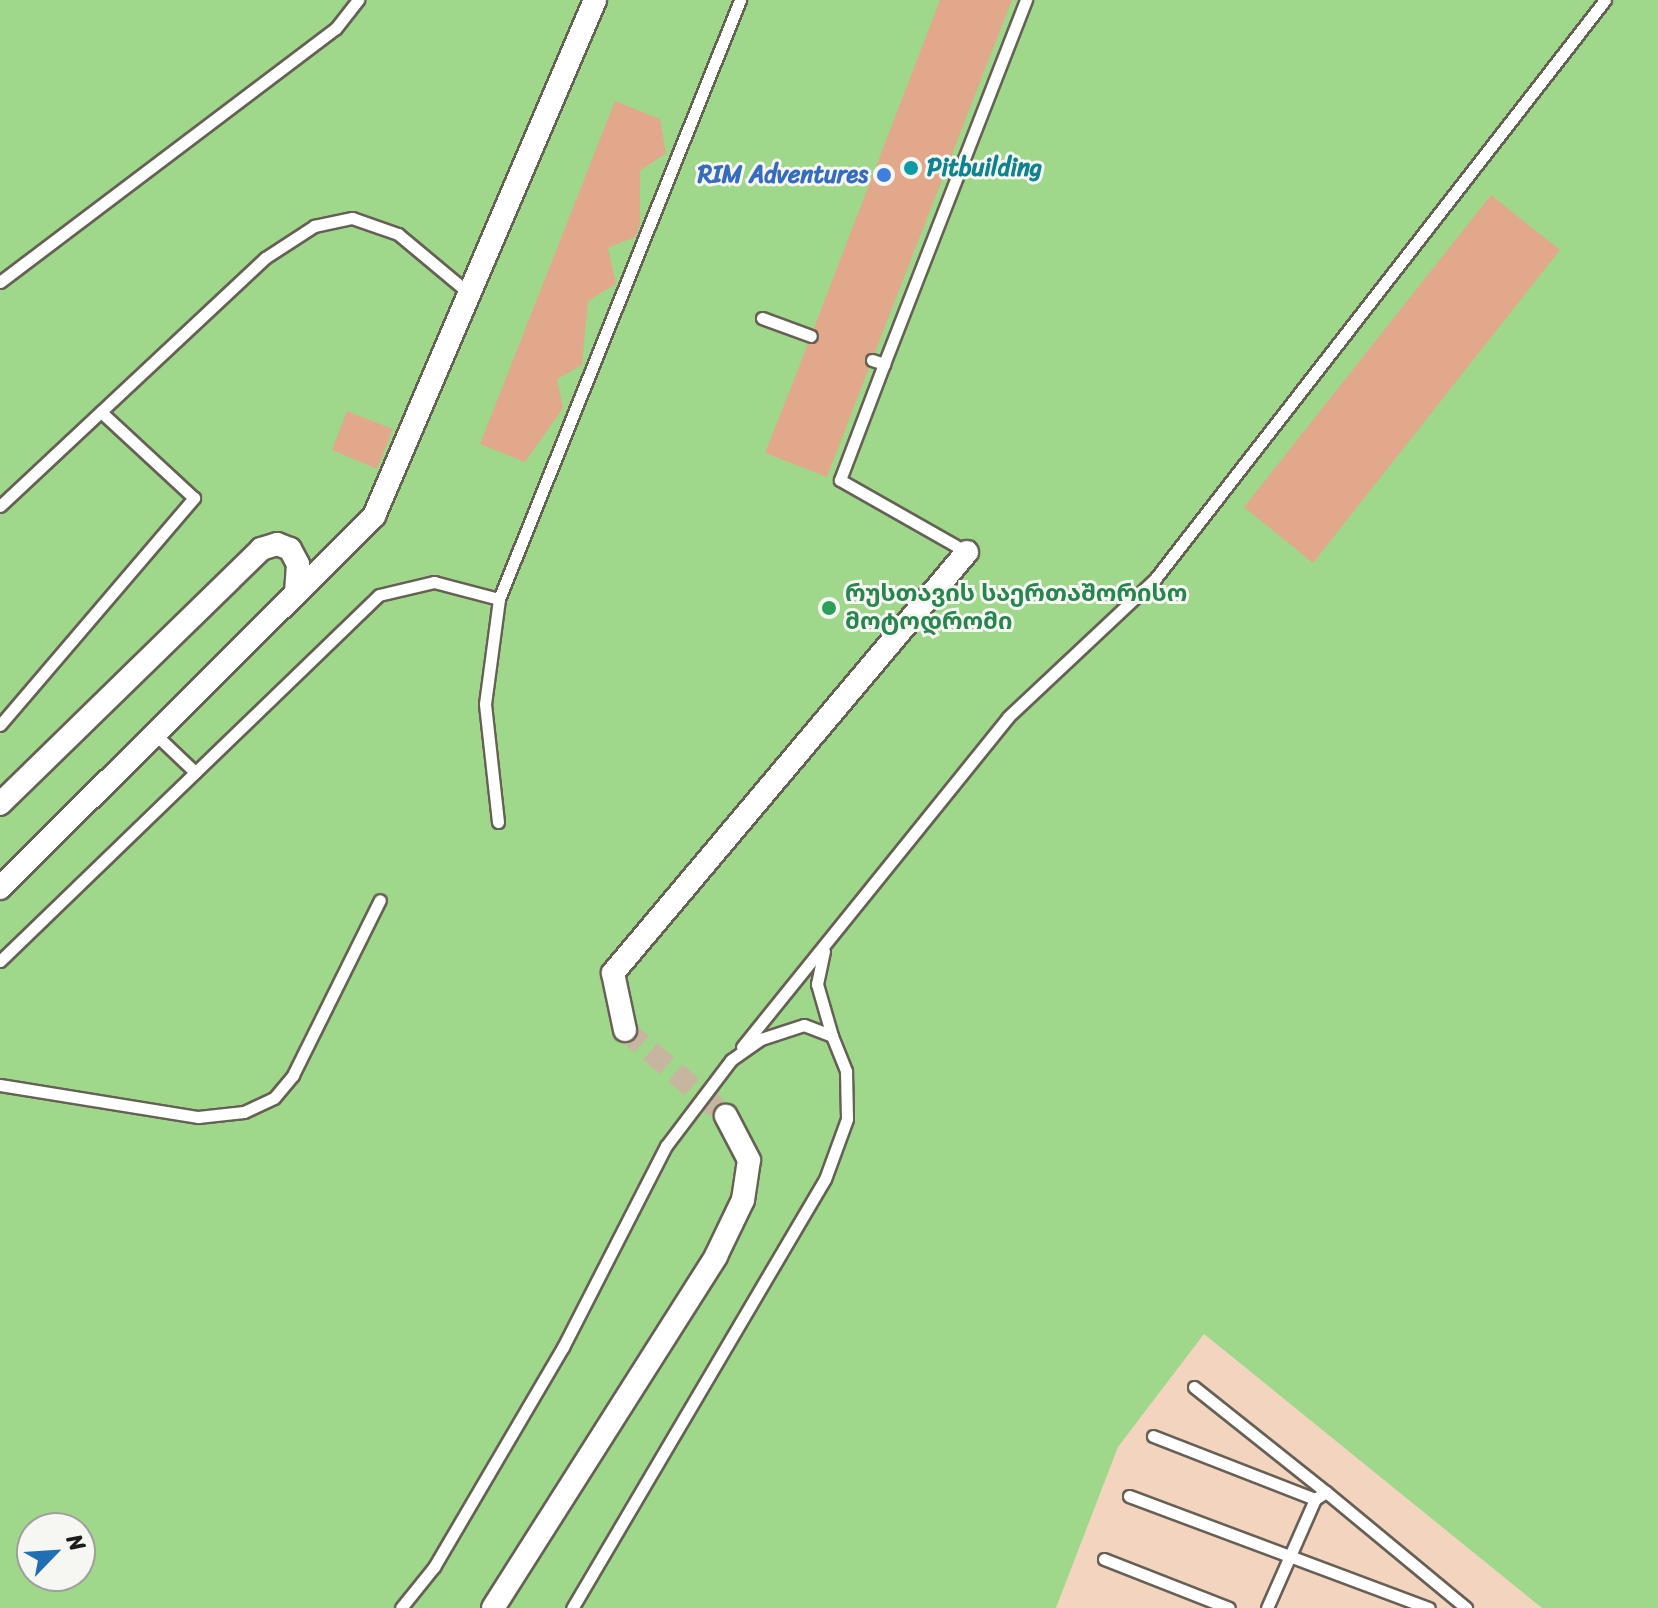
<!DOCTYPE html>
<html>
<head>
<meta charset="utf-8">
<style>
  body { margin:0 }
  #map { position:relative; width:1658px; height:1608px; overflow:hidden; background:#f2ddc0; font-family:Sriracha,"Noto Sans Georgian",sans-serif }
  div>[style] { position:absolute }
  .built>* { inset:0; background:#f3d4bf }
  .green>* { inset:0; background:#9fd88b }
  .building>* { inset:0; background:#e2a88b }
  .street-tunnel>* { height:22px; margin-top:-11px; transform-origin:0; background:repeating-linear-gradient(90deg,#c7b69f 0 22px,transparent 0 33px) }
  .roads { filter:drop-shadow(2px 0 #676055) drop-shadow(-2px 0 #676055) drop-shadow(0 2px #676055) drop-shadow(0 -2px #676055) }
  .lane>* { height:11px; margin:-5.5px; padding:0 5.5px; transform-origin:5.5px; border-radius:5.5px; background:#fff }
  .street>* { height:22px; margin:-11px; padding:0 11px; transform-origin:11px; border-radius:11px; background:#fff }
  .dots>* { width:22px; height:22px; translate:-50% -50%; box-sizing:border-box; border:4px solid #f6f6f2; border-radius:50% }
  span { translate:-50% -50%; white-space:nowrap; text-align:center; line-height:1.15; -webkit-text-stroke:6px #f6f6f2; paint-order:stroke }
  .culture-label { font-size:24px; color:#0d838f; font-weight:700 }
  .left { translate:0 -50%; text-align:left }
  .shop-label { font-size:24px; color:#366cbe; font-weight:700 }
  .right { translate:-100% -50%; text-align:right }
  .leisure-label { font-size:24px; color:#27864d; font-weight:700 }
  .north { position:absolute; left:16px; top:1512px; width:80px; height:80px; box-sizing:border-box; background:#f6f6f2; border:2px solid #9f9f9c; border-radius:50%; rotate:65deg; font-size:22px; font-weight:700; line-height:32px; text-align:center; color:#1c1c1c }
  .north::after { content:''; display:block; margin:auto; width:28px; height:36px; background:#1f6fb2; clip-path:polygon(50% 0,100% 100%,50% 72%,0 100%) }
</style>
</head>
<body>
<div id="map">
  <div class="built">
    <i style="clip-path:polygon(1204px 1333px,1542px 1608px,1056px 1608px,1118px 1447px)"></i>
  </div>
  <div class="green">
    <i style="clip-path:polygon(evenodd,0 0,1658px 0,1658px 1608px,1542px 1608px,1204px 1334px,1118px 1447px,1056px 1608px,0 1608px,0 0,32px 1528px,80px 1528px,80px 1576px,32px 1576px,32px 1528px)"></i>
  </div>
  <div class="building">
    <i style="clip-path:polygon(940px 0,1012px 0,875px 352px,864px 357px,869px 368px,827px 477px,765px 453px,808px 344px,819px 340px,814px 328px)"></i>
    <i style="clip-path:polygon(615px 101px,660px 119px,666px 153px,640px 171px,640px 225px,635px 237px,608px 248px,616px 284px,588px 301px,582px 365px,557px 379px,563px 408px,525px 462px,480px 444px)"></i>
    <i style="clip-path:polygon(1491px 195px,1560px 250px,1313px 563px,1244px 507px)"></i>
    <i style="clip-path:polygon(347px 411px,393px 429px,377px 469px,332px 450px)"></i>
  </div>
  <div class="street-tunnel">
    <i style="left:625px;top:1030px;width:133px;rotate:40.4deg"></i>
  </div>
  <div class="roads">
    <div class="lane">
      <i style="left:0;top:282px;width:421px;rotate:-37.1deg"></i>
      <i style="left:336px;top:28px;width:36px;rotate:-52deg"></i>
      <i style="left:762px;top:318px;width:52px;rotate:20.2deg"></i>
      <i style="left:872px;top:360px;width:13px;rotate:18deg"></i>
      <i style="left:884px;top:364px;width:124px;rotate:110.8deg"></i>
      <i style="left:840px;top:480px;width:146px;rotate:29.6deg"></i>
      <i style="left:884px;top:364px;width:391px;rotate:-68.7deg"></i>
      <i style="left:0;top:506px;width:363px;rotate:-43.1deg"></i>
      <i style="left:265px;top:258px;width:59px;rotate:-33.1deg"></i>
      <i style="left:314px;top:226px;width:39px;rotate:-12deg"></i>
      <i style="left:352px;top:218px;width:49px;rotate:19.2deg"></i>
      <i style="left:398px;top:234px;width:94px;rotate:39.8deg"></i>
      <i style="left:0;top:725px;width:299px;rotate:-49.5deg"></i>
      <i style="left:194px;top:498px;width:127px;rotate:-137.2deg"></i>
      <i style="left:156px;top:735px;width:54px;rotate:43.5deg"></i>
      <i style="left:498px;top:822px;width:119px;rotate:-96.3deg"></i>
      <i style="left:485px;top:704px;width:106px;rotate:-82.4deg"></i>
      <i style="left:499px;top:599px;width:646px;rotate:-68.08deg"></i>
      <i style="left:824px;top:951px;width:34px;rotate:102deg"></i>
      <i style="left:817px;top:984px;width:54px;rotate:73.9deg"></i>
      <i style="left:0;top:961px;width:527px;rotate:-44deg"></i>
      <i style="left:379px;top:595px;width:57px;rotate:-13.3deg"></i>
      <i style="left:434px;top:582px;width:67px;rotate:14.7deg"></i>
      <i style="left:742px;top:1047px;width:424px;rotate:-51.1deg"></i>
      <i style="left:1008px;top:717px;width:202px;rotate:-43.2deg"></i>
      <i style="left:1155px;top:579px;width:733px;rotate:-52.15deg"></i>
      <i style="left:0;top:1085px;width:201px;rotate:9.2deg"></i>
      <i style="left:198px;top:1117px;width:46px;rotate:-6.2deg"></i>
      <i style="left:244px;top:1112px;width:33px;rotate:-25deg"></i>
      <i style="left:274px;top:1098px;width:30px;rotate:-50deg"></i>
      <i style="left:293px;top:1075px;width:195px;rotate:-63.6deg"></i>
      <i style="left:1194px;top:1387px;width:169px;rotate:38.5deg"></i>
      <i style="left:1153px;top:1436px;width:174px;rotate:21.3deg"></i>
      <i style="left:1129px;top:1496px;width:320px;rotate:20.5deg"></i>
      <i style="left:1104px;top:1559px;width:134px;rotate:21.4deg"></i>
      <i style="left:401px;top:1608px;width:53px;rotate:-51.2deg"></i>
      <i style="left:434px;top:1567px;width:255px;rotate:-59.6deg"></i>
      <i style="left:563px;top:1347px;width:226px;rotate:-62.9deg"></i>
      <i style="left:666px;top:1146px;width:108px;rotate:-52.9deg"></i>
      <i style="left:731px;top:1060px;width:37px;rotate:-35deg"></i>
      <i style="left:761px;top:1039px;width:45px;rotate:-18deg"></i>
      <i style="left:804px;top:1025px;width:30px;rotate:21deg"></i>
      <i style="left:832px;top:1036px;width:38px;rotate:68deg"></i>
      <i style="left:846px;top:1071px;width:48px;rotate:88.8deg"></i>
      <i style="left:847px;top:1119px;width:64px;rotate:110.1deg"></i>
      <i style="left:825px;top:1179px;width:498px;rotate:120.5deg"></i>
      <i style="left:1267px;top:1608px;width:119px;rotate:-66.2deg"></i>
      <i style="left:1315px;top:1499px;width:13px;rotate:-32deg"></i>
      <i style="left:1326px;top:1492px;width:182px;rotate:39.6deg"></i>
    </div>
    <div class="street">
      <i style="left:0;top:804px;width:365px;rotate:-44.3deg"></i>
      <i style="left:261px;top:549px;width:17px;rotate:-17deg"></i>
      <i style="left:277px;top:544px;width:14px;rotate:21deg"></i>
      <i style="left:290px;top:549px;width:17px;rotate:62deg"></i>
      <i style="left:298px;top:564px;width:30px;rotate:94deg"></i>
      <i style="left:0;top:888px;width:528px;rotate:-44.85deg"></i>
      <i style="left:374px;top:516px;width:561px;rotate:-66.81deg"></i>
      <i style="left:625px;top:1030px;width:58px;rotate:-101.9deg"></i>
      <i style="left:613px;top:973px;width:550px;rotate:-49.94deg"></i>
      <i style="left:493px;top:1608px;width:417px;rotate:-57.6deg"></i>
      <i style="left:716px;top:1256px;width:62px;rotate:-64.3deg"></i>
      <i style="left:743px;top:1200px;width:40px;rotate:-81.5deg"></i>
      <i style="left:749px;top:1160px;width:50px;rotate:-117.6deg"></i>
    </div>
  </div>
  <div class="dots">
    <i style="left:911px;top:168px;background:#0f9aa8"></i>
    <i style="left:884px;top:175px;background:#3f7fe0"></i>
    <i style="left:829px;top:608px;background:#2e9e5b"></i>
  </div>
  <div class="culture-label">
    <span class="left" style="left:927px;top:168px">Pitbuilding</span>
  </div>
  <div class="shop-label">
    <span class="right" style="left:868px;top:175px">RIM Adventures</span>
  </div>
  <div class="leisure-label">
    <span class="left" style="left:845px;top:608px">რუსთავის საერთაშორისო<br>მოტოდრომი</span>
  </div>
  <div class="north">N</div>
</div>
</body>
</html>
